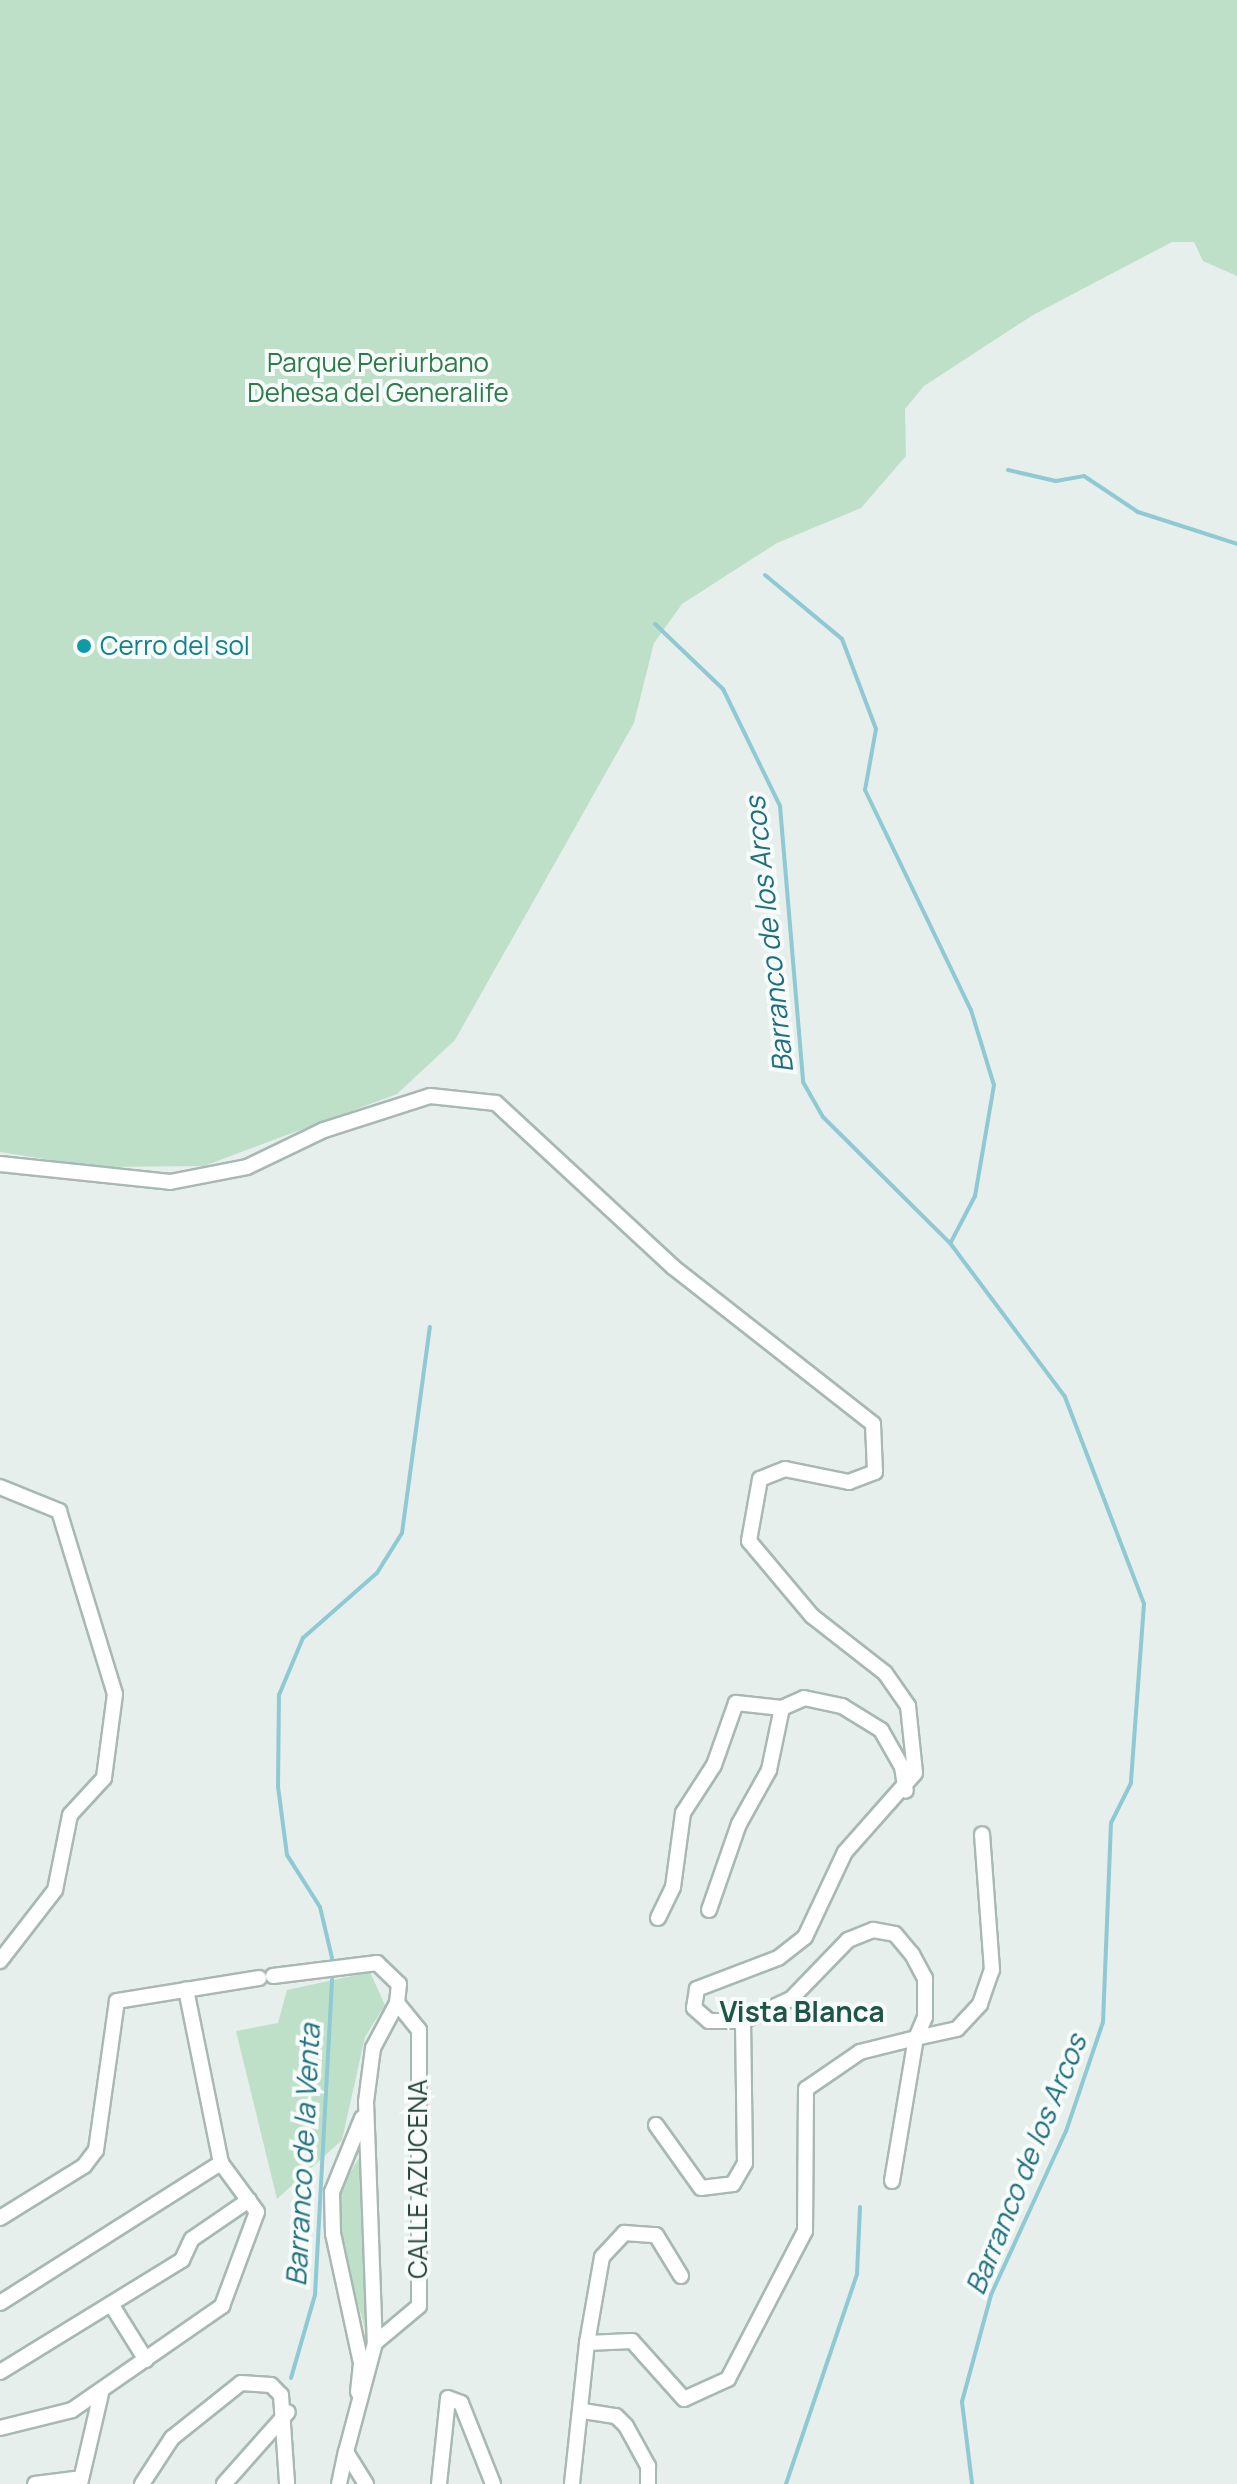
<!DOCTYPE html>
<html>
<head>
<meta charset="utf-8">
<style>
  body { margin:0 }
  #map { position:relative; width:1237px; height:2484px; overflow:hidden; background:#e6efeb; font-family:Manrope,sans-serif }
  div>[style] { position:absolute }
  .green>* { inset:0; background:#bfe0c8 }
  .stream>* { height:4px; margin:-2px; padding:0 2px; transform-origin:2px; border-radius:2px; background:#8ec9d4 }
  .roads { filter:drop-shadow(2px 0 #a8b8b2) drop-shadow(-2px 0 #a8b8b2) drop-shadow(0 2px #a8b8b2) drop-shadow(0 -2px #a8b8b2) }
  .minor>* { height:14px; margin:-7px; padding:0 7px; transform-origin:7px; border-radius:7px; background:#fff }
  .dots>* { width:22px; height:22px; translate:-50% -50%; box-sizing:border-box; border:4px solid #f7fbf9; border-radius:50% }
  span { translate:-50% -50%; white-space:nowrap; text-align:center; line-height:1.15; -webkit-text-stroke:8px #f7fbf9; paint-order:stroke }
  .park-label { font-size:26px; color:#2d7a4b }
  .culture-label { font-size:26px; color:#0d838f }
  .left { translate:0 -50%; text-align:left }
  .street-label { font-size:26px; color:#24423a }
  .water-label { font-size:28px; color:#1c6f80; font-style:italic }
  .neighbourhood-label { font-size:28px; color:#1f5548; font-weight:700 }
</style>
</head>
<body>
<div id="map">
  <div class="green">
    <i style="clip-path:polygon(0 0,1237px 0,1237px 276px,1203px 261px,1194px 242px,1172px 242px,1033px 315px,924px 386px,905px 409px,906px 456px,861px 508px,777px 543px,682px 604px,654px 643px,634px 723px,455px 1040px,397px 1094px,204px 1166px,95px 1167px,0 1152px)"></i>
    <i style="clip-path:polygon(370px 1972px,385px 2005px,365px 2037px,342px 2140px,277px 2199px,236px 2031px,278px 2023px,287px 1990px)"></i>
    <i style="clip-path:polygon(360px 2156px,371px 2350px,342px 2247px,340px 2190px)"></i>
  </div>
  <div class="stream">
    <i style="left:1008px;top:470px;width:49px;rotate:12.9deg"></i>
    <i style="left:1056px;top:481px;width:28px;rotate:-10deg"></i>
    <i style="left:1084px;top:476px;width:65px;rotate:33.7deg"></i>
    <i style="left:1138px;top:512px;width:104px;rotate:17.9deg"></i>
    <i style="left:765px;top:575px;width:100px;rotate:39.7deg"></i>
    <i style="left:842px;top:639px;width:96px;rotate:69.3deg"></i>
    <i style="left:876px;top:729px;width:62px;rotate:100.2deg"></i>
    <i style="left:865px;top:790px;width:244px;rotate:64.3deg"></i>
    <i style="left:971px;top:1010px;width:78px;rotate:73deg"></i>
    <i style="left:994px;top:1085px;width:113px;rotate:99.7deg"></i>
    <i style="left:975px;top:1196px;width:52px;rotate:117.6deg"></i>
    <i style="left:655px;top:624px;width:94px;rotate:43.7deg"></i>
    <i style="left:723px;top:689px;width:130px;rotate:64deg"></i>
    <i style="left:780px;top:806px;width:277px;rotate:85.2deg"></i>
    <i style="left:803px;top:1082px;width:40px;rotate:60.3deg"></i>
    <i style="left:823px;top:1117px;width:179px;rotate:44.8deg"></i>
    <i style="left:950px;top:1243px;width:192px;rotate:53.2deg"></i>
    <i style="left:1065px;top:1397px;width:222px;rotate:69.1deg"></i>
    <i style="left:1144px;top:1604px;width:179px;rotate:94.2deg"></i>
    <i style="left:1131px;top:1783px;width:45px;rotate:116.6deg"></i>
    <i style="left:1111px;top:1823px;width:199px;rotate:92.3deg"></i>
    <i style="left:1103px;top:2022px;width:115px;rotate:108.7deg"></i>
    <i style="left:1066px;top:2131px;width:180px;rotate:114.6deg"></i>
    <i style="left:991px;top:2295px;width:111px;rotate:105.2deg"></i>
    <i style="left:962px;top:2402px;width:83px;rotate:83deg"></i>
    <i style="left:332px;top:1958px;width:52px;rotate:-103.2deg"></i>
    <i style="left:320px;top:1907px;width:62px;rotate:-122.4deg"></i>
    <i style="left:287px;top:1855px;width:69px;rotate:-97.5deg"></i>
    <i style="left:278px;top:1787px;width:92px;rotate:-89.4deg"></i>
    <i style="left:279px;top:1695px;width:62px;rotate:-67.2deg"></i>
    <i style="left:303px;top:1638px;width:98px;rotate:-41.3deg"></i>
    <i style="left:377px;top:1573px;width:47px;rotate:-58deg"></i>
    <i style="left:402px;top:1533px;width:208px;rotate:-82.3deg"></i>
    <i style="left:291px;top:2378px;width:86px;rotate:-73.9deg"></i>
    <i style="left:315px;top:2295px;width:316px;rotate:-86.9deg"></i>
    <i style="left:786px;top:2484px;width:222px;rotate:-71.3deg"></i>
    <i style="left:857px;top:2274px;width:67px;rotate:-87.4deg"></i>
  </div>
  <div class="roads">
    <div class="minor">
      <i style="left:0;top:1164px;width:171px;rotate:6deg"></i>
      <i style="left:170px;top:1182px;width:78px;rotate:-11deg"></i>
      <i style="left:247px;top:1167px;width:85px;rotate:-25.7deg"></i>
      <i style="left:324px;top:1130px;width:111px;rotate:-17.8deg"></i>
      <i style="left:430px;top:1096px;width:66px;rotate:6.1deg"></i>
      <i style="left:496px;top:1103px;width:241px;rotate:42.8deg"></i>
      <i style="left:673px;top:1267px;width:254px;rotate:38.1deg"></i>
      <i style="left:873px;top:1424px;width:48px;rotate:87.6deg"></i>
      <i style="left:875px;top:1472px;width:28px;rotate:159deg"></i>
      <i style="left:849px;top:1482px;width:65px;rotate:-168.5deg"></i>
      <i style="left:785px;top:1469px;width:27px;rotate:158deg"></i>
      <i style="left:760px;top:1479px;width:63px;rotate:100.1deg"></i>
      <i style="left:749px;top:1541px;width:98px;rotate:50deg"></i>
      <i style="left:812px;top:1616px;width:93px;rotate:38deg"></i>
      <i style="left:885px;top:1673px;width:40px;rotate:55.1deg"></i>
      <i style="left:908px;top:1706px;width:67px;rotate:84deg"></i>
      <i style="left:915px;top:1773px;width:106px;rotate:131.5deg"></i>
      <i style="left:845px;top:1852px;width:94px;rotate:115.2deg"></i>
      <i style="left:805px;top:1937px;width:34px;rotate:142deg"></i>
      <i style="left:778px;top:1958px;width:87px;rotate:159.1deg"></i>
      <i style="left:697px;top:1989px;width:19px;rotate:99deg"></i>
      <i style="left:694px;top:2008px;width:20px;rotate:41deg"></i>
      <i style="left:709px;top:2021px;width:34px"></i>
      <i style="left:743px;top:2021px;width:53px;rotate:-24.6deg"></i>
      <i style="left:791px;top:1999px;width:82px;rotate:-46deg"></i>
      <i style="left:848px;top:1940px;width:27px;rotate:-22deg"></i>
      <i style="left:873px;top:1930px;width:22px;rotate:10deg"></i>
      <i style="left:895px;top:1934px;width:26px;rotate:50deg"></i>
      <i style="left:912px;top:1954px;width:27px;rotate:62deg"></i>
      <i style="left:925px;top:1978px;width:39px;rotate:90deg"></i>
      <i style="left:925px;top:2017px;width:23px;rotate:113deg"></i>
      <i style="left:916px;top:2038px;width:58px;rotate:166deg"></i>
      <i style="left:860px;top:2052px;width:65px;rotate:145.6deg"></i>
      <i style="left:806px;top:2089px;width:142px;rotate:90.4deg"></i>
      <i style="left:805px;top:2231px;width:167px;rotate:117.5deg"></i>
      <i style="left:728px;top:2379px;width:48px;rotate:155.6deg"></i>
      <i style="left:684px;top:2399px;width:78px;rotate:-131.9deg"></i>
      <i style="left:632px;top:2341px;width:45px;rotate:177.5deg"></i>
      <i style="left:587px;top:2343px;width:142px;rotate:96.1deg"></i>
      <i style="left:0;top:1487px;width:64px;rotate:22.1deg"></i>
      <i style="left:59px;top:1511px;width:191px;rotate:73deg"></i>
      <i style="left:115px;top:1694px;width:85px;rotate:97.5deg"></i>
      <i style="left:104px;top:1778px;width:50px;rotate:132.6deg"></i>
      <i style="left:70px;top:1815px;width:76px;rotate:101.3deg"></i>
      <i style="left:55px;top:1890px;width:90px;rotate:127.8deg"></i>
      <i style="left:709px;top:1910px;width:91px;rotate:-70.8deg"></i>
      <i style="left:739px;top:1824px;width:62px;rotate:-60.9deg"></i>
      <i style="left:769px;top:1770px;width:63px;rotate:-78.2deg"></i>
      <i style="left:658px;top:1918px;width:34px;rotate:-64deg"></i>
      <i style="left:673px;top:1887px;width:75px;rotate:-82.3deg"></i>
      <i style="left:683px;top:1813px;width:57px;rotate:-57.1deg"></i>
      <i style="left:714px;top:1765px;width:66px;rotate:-70.5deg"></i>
      <i style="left:736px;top:1703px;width:46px;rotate:6.2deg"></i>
      <i style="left:782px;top:1708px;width:24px;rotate:-24deg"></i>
      <i style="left:804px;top:1698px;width:39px;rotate:12deg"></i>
      <i style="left:842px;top:1706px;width:46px;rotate:31.6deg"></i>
      <i style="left:881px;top:1730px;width:43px;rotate:60.4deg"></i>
      <i style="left:902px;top:1767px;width:24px;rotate:81deg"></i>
      <i style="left:273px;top:1976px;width:105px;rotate:-7.1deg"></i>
      <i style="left:377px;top:1963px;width:30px;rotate:44deg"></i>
      <i style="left:399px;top:1984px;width:19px;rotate:96deg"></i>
      <i style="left:397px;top:2003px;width:51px;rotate:118.1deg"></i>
      <i style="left:373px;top:2048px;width:54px;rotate:97.4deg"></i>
      <i style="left:366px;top:2102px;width:241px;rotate:87.9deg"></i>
      <i style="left:375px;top:2343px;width:113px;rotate:104.9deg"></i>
      <i style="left:656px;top:2125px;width:77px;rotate:54.5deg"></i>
      <i style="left:701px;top:2188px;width:32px;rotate:-7deg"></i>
      <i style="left:733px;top:2184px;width:24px;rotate:-60deg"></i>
      <i style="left:745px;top:2163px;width:142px;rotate:-90.8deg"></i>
      <i style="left:892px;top:2181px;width:145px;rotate:-80.5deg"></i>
      <i style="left:916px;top:2038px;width:42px;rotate:-12.4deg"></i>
      <i style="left:957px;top:2029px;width:34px;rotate:-47deg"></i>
      <i style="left:980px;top:2004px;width:36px;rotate:-71deg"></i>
      <i style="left:992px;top:1970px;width:136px;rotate:-94.2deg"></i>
      <i style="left:0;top:2218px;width:99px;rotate:-31.8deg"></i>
      <i style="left:84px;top:2166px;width:20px;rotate:-53deg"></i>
      <i style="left:96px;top:2150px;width:150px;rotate:-82deg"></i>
      <i style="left:117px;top:2001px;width:144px;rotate:-9.2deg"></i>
      <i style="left:0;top:2303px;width:262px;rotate:-32.4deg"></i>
      <i style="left:111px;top:2304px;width:66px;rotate:58deg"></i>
      <i style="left:375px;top:2343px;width:57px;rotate:-40.1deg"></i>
      <i style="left:419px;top:2306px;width:276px;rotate:-90deg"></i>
      <i style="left:419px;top:2030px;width:35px;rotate:-129deg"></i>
      <i style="left:587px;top:2343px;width:87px;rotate:-80.1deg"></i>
      <i style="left:602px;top:2257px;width:33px;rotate:-47deg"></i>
      <i style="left:624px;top:2233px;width:32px;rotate:4deg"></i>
      <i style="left:656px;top:2235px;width:48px;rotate:58.6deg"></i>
      <i style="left:0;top:2372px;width:214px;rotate:-31.6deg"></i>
      <i style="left:182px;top:2260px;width:23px;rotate:-65deg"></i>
      <i style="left:192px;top:2239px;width:69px;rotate:-34.4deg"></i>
      <i style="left:358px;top:2392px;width:29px;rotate:-84deg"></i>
      <i style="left:361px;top:2363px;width:132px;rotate:-102.2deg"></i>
      <i style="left:333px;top:2234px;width:42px;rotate:-91.4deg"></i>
      <i style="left:332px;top:2192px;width:80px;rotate:-67.9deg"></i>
      <i style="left:583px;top:2411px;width:33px;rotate:9deg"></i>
      <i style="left:616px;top:2416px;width:14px;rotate:45deg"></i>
      <i style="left:626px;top:2426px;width:46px;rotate:61.2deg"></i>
      <i style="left:648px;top:2466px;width:18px;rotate:90deg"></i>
      <i style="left:0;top:2428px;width:74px;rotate:-14deg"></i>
      <i style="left:72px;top:2410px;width:183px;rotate:-34.7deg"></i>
      <i style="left:222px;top:2306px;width:100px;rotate:-69.6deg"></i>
      <i style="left:257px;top:2212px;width:61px;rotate:-126.3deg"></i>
      <i style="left:221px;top:2163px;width:177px;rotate:-101.4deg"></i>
      <i style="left:35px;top:2484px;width:46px;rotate:-7.4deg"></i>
      <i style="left:80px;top:2484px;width:92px;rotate:-76.9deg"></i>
      <i style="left:142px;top:2484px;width:55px;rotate:-56.9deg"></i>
      <i style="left:172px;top:2438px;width:88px;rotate:-38.6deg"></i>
      <i style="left:241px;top:2383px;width:30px;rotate:4deg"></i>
      <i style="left:271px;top:2385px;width:14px;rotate:45deg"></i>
      <i style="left:281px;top:2395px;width:89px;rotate:86.1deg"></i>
      <i style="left:224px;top:2484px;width:96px;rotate:-48.4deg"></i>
      <i style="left:339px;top:2484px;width:33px;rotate:-78deg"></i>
      <i style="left:346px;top:2452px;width:38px;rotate:58deg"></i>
      <i style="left:439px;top:2484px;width:86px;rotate:-84deg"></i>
      <i style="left:448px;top:2398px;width:14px;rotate:21deg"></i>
      <i style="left:461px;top:2403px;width:87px;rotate:68.4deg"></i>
    </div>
  </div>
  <div class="dots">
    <i style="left:84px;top:646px;background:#0f9aa8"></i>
  </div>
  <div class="park-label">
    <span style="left:378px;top:378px">Parque Periurbano<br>Dehesa del Generalife</span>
  </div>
  <div class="culture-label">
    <span class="left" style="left:100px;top:646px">Cerro del sol</span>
  </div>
  <div class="street-label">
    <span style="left:418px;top:2179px;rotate:-90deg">CALLE AZUCENA</span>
  </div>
  <div class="water-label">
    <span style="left:768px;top:935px;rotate:-96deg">Barranco de los Arcos</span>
    <span style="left:302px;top:2155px;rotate:-87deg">Barranco de la Venta</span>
    <span style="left:1025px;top:2164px;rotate:-68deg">Barranco de los Arcos</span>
  </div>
  <div class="neighbourhood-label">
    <span style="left:802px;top:2011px">Vista Blanca</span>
  </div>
</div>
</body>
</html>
